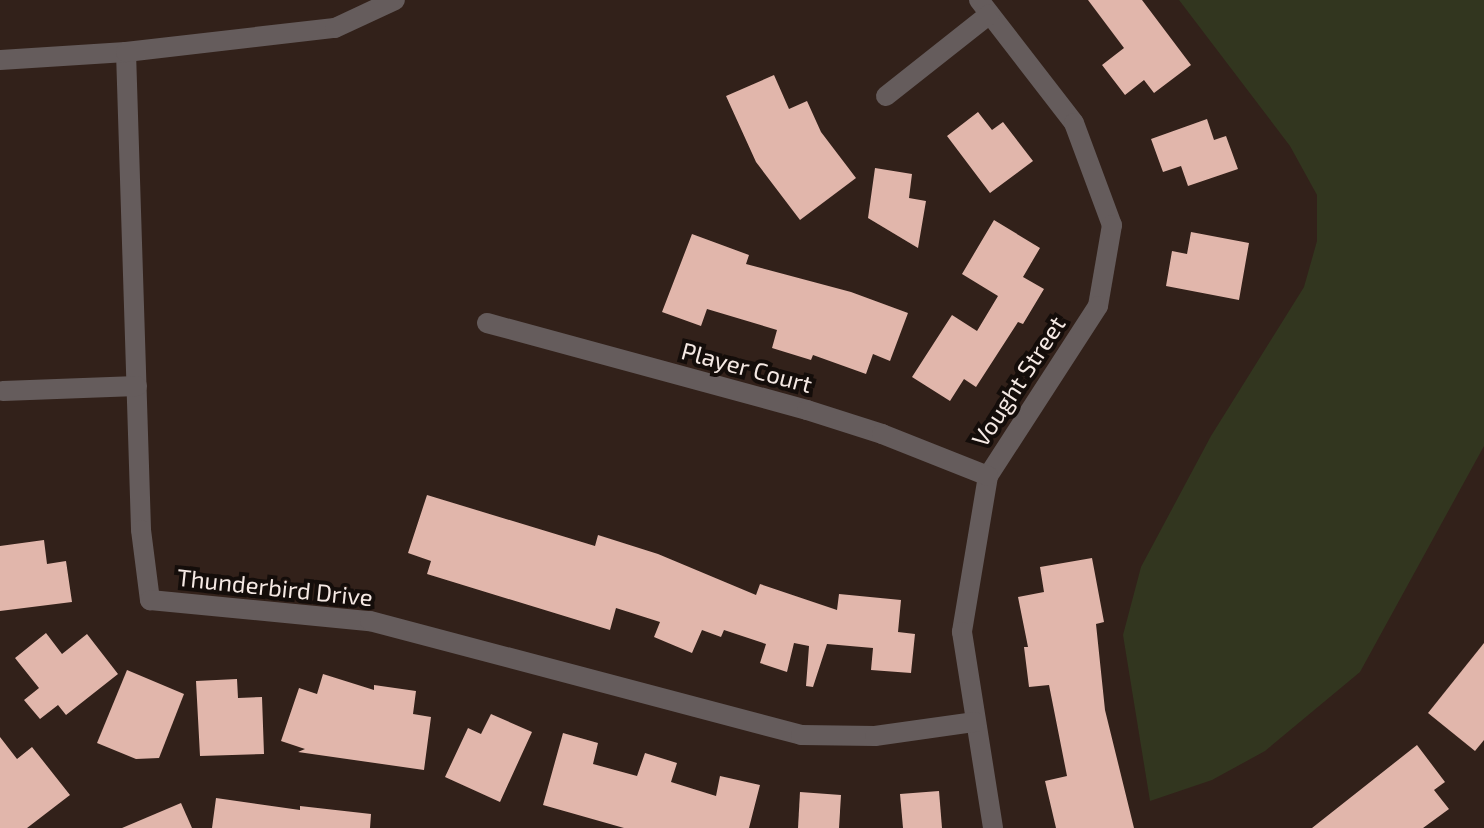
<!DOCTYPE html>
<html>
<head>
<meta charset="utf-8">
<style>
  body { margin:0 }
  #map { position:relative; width:1484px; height:828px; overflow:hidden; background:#32211a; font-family:"Exo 2",sans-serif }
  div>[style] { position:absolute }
  .green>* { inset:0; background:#32361f }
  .building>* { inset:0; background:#e1b6ab }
  .minor>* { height:20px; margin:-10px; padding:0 10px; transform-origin:10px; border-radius:10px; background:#655c5c }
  span { translate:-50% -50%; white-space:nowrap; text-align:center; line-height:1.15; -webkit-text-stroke:8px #140d0a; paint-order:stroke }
  .street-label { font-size:24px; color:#f5e9e4 }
</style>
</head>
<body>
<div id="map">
  <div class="green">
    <i style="clip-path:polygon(1179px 0,1484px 0,1484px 446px,1360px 672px,1265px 751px,1212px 780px,1150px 801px,1123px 635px,1141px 567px,1211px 436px,1304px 287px,1317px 241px,1317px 195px,1290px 146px)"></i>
  </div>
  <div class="building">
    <i style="clip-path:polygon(1088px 0,1142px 0,1191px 65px,1154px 93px,1144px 80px,1125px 95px,1102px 65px,1124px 48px)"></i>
    <i style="clip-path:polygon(774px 75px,789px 109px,807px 101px,821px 132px,856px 178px,800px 220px,756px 162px,726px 96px)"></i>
    <i style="clip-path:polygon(978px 112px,992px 130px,1003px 122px,1033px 161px,990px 193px,947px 136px)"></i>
    <i style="clip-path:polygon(1207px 119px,1214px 140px,1226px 136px,1238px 169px,1188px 186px,1181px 166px,1163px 172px,1151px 139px)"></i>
    <i style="clip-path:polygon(875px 168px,912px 174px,909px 198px,926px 201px,918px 248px,868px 218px)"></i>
    <i style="clip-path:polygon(994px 220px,1040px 248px,1023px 277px,1044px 289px,1023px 324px,1018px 322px,976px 387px,964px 379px,950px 401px,912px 377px,952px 315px,977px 331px,998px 296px,962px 274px)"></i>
    <i style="clip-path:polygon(1191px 232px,1249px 243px,1239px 300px,1166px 286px,1172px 251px,1187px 254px)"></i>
    <i style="clip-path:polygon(692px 234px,749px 255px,746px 264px,851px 292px,908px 313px,890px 361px,873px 354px,866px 374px,813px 355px,811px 360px,772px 348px,777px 330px,707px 309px,701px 326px,662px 312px)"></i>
    <i style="clip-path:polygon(427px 495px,595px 546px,598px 535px,658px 554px,756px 595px,760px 584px,837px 610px,839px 594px,901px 600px,898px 632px,915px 634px,911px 673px,871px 670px,873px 648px,827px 644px,813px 687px,806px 686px,809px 646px,794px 643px,787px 672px,760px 663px,766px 644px,724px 630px,721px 637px,702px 630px,692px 653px,654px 637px,660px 622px,616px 608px,610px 630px,427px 574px,431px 561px,408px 553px)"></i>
    <i style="clip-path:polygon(44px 540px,47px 564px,66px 561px,72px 602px,0 611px,0 546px)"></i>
    <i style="clip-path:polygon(1092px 558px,1104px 622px,1096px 624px,1105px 710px,1134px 828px,1056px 828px,1045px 781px,1067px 776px,1049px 685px,1029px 687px,1024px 647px,1028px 647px,1018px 597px,1044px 592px,1040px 567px)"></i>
    <i style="clip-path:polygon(46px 633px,62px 654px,87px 634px,118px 674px,66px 715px,58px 705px,40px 719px,24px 700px,39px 688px,15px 658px)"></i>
    <i style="clip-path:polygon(1484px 643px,1484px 740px,1475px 751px,1428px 713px)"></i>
    <i style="clip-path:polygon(127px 670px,184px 694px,159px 758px,136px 759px,97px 743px)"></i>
    <i style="clip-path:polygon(323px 674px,374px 690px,374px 685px,416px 691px,413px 714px,431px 717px,424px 770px,298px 752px,305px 749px,281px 741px,299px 688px,317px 694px)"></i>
    <i style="clip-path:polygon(237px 679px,238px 698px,262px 697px,264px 754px,200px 756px,196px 681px)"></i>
    <i style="clip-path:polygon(491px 714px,532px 732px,500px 802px,445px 777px,468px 728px,481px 734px)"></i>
    <i style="clip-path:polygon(563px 733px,598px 743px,593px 764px,637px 776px,645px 753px,677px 763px,671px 782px,716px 796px,720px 776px,760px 785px,749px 828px,624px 828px,543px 805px)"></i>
    <i style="clip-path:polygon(0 737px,17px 759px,32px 747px,70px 795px,27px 828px,0 828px)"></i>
    <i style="clip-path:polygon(1417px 745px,1445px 782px,1434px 790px,1449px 809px,1423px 828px,1312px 828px)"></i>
    <i style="clip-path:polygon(939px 791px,942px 828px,903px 828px,900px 794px)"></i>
    <i style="clip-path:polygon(800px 792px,841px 795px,839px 828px,798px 828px)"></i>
    <i style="clip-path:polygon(216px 798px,300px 810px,300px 806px,371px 814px,370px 828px,212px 828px)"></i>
    <i style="clip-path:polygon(181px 803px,192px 828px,122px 828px)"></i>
  </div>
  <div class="minor">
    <i style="left:979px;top:0;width:155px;rotate:52.3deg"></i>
    <i style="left:1074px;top:123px;width:109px;rotate:69.6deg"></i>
    <i style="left:1112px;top:225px;width:82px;rotate:99.8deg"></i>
    <i style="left:1098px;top:306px;width:202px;rotate:122.9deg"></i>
    <i style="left:988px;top:476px;width:158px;rotate:99.5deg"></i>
    <i style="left:962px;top:632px;width:198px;rotate:81deg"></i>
    <i style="left:126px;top:52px;width:478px;rotate:88.2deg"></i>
    <i style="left:141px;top:530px;width:71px;rotate:82.7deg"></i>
    <i style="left:150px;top:600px;width:221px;rotate:5.5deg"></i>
    <i style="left:370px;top:621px;width:446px;rotate:14.8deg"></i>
    <i style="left:801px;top:735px;width:74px;rotate:0.8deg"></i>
    <i style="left:875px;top:736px;width:101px;rotate:-8deg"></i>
    <i style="left:0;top:60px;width:126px;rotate:-3.6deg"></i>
    <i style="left:126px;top:52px;width:210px;rotate:-6.6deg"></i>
    <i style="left:335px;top:28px;width:66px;rotate:-25deg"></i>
    <i style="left:886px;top:96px;width:132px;rotate:-38.3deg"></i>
    <i style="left:487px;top:323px;width:332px;rotate:15.2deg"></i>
    <i style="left:807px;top:410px;width:79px;rotate:17.7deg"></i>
    <i style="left:882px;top:434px;width:114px;rotate:21.6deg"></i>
    <i style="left:3px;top:391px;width:134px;rotate:-2.1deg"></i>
  </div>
  <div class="street-label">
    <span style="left:747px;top:367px;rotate:15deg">Player Court</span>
    <span style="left:1018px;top:381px;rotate:-57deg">Vought Street</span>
    <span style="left:275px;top:587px;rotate:6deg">Thunderbird Drive</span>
  </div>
</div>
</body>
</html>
